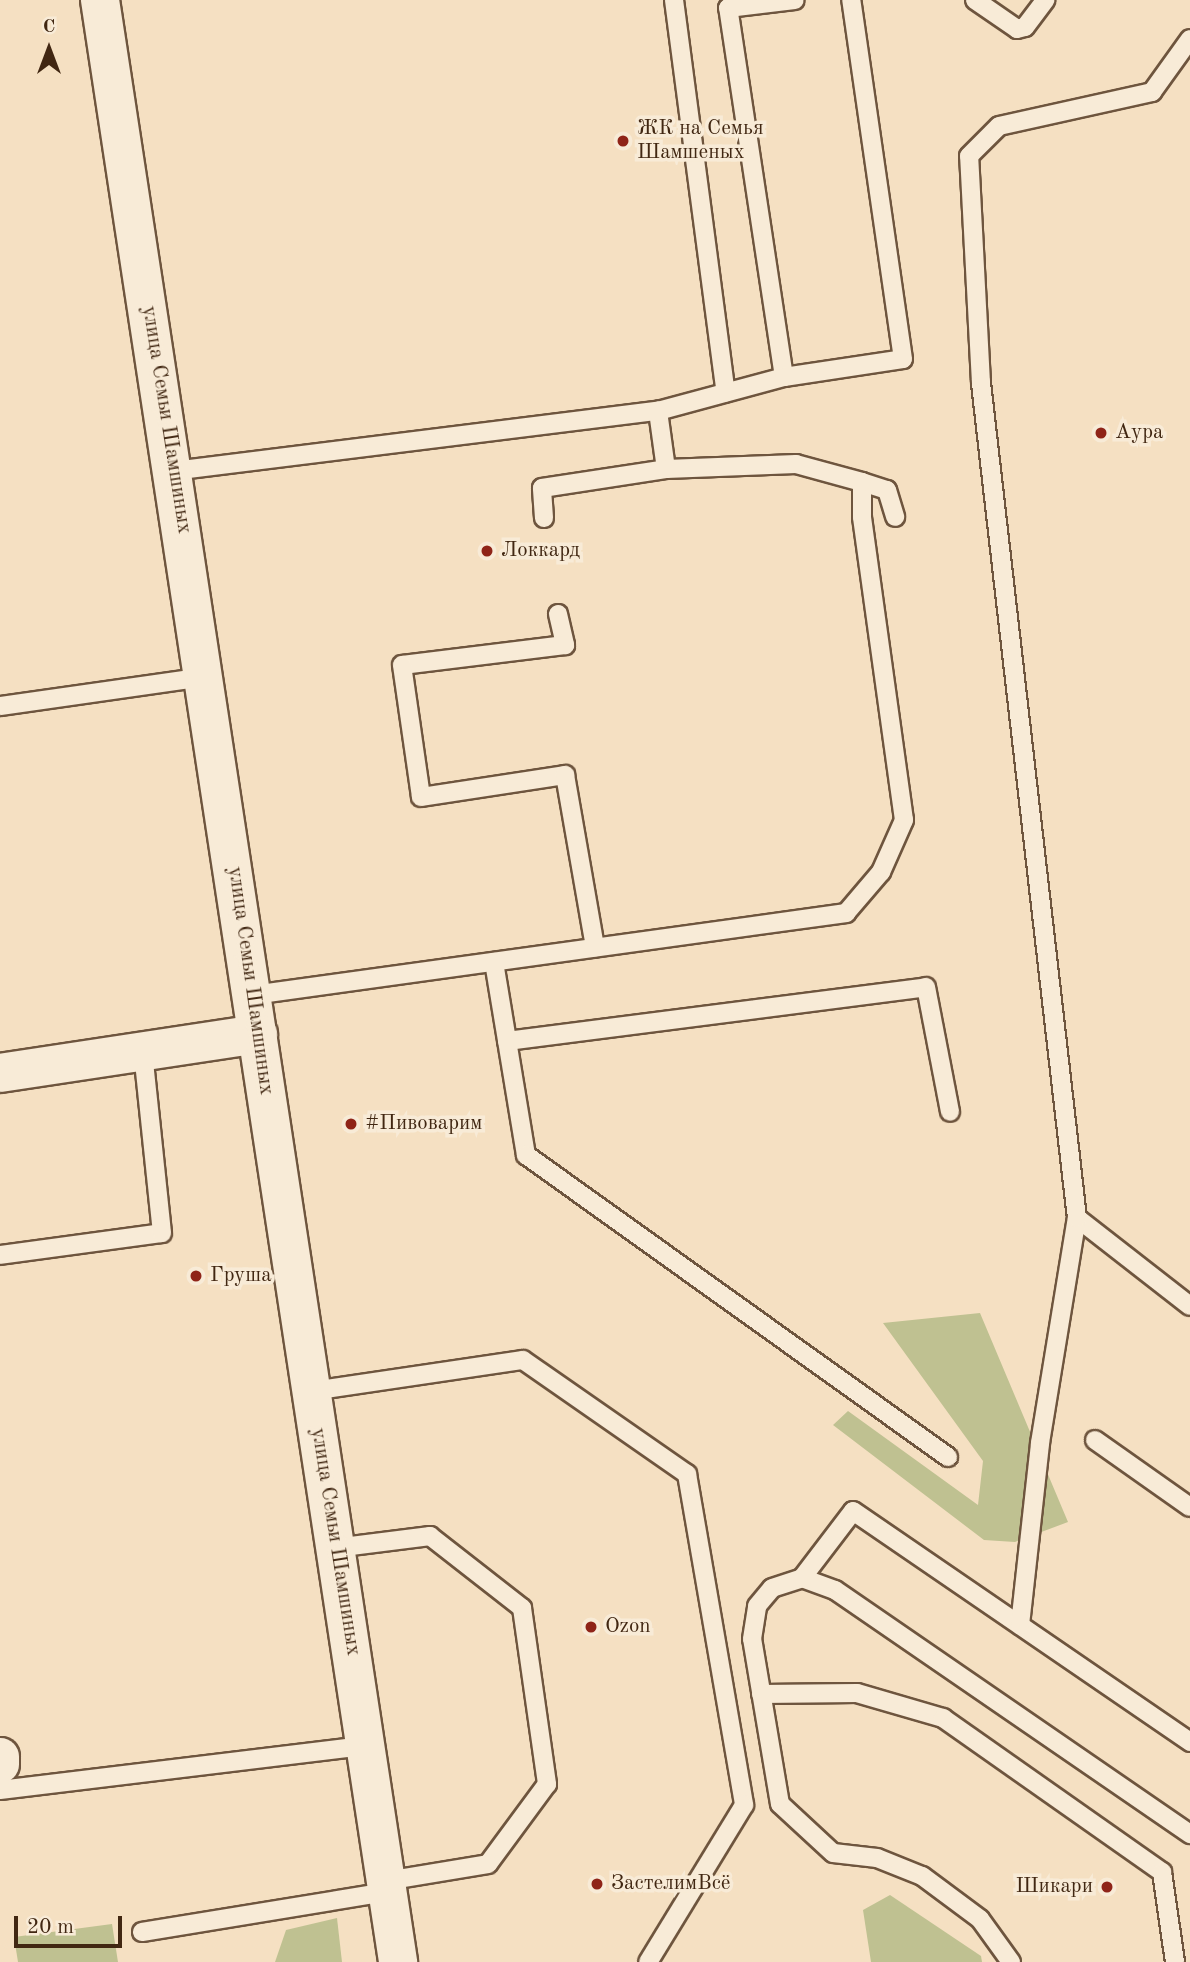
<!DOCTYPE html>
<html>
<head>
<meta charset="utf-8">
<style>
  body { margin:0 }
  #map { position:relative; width:1190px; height:1962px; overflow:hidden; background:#f5e0c2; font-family:"Old Standard TT",serif }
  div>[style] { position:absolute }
  .green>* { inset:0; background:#bfc191 }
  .roads { filter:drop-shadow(2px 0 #6e553e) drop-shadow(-2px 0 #6e553e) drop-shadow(0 2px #6e553e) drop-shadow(0 -2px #6e553e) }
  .lane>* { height:18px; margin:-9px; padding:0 9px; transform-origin:9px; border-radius:9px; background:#f8ebd7 }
  .street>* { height:37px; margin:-18.5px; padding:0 18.5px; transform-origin:18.5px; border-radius:18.5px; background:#f8ebd7 }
  .secondary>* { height:38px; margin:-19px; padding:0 19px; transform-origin:19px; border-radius:19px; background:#f8ebd7 }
  .dots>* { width:19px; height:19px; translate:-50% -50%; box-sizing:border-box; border:4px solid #f8ebd7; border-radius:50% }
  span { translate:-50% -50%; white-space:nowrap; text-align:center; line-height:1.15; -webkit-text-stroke:7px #f8ebd7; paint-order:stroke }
  .poi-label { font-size:21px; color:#412712 }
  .left { translate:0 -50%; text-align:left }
  .right { translate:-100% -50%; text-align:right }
  .street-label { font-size:21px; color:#412712 }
  .north { position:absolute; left:14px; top:14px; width:70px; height:70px; -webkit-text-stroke:5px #f8ebd7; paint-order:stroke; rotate:0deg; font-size:19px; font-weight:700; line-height:28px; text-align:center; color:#412712 }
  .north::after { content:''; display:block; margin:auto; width:24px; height:32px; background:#412712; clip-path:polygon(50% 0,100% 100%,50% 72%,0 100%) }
  .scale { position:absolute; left:14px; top:1916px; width:108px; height:32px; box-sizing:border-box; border:4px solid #412712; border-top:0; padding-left:9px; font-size:21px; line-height:24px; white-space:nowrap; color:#412712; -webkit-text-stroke:5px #f8ebd7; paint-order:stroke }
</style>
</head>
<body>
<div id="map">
  <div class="green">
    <i style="clip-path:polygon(980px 1313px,1068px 1522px,1015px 1542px,984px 1540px,833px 1425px,848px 1411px,978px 1505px,983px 1461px,883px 1323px)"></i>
    <i style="clip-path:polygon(890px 1895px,981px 1956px,982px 1962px,871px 1962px,863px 1910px)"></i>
    <i style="clip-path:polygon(337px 1918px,342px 1962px,275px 1962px,286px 1930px)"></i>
    <i style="clip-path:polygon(112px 1924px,118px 1962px,18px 1962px,14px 1937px)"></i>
  </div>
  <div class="roads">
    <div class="lane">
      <i style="left:674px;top:0;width:396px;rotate:82.5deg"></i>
      <i style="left:975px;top:0;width:51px;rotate:34.6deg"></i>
      <i style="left:1017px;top:29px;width:8px;rotate:-14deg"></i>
      <i style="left:1025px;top:27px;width:34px;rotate:-53deg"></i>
      <i style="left:784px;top:377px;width:373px;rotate:-98.6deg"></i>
      <i style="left:728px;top:8px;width:67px;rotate:-6.8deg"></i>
      <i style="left:173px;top:471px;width:489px;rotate:-7.1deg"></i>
      <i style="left:658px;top:411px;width:131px;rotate:-15.1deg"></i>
      <i style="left:784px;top:377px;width:120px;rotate:-8.6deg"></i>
      <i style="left:903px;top:359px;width:363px;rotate:-98.2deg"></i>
      <i style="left:862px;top:482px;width:26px;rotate:18deg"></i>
      <i style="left:887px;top:490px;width:28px;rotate:73deg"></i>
      <i style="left:544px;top:518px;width:30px;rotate:-94deg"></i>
      <i style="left:542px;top:488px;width:125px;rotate:-8.7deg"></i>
      <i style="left:666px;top:469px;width:59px;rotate:-97.9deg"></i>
      <i style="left:558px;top:614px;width:32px;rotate:77deg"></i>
      <i style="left:565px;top:645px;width:164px;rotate:173deg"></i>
      <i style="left:402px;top:665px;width:133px;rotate:81.8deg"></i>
      <i style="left:421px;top:797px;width:146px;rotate:-8.7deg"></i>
      <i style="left:565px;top:775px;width:175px;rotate:80.1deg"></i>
      <i style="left:0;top:706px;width:207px;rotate:-8.1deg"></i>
      <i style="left:494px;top:962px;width:196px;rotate:80.6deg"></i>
      <i style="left:526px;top:1155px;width:519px;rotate:35.59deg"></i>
      <i style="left:253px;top:995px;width:599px;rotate:-7.87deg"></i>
      <i style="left:846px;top:913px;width:54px;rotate:-49.5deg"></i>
      <i style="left:881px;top:872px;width:57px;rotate:-66.1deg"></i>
      <i style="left:904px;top:820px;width:306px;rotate:-97.9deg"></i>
      <i style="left:862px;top:517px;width:35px;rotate:-90deg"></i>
      <i style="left:862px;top:482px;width:68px;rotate:-164.7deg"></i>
      <i style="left:796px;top:464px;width:130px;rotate:177.8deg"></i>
      <i style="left:507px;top:1041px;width:422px;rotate:-7.3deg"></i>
      <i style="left:926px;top:987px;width:127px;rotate:79.1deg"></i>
      <i style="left:1077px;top:1218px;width:143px;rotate:37.9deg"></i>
      <i style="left:0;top:1255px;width:163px;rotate:-7.7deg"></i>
      <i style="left:162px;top:1233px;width:182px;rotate:-96deg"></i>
      <i style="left:312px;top:1391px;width:213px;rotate:-8.4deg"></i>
      <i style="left:523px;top:1360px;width:200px;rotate:34.8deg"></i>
      <i style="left:687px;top:1474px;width:336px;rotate:80.2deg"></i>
      <i style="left:744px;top:1805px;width:184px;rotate:121.4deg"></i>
      <i style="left:1095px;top:1440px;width:116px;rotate:35.2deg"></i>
      <i style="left:335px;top:1548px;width:96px;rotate:-7.2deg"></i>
      <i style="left:430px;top:1536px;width:117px;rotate:38deg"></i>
      <i style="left:522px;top:1608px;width:178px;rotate:81.9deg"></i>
      <i style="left:547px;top:1784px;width:99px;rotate:126.4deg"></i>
      <i style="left:488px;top:1864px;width:103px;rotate:170.5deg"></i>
      <i style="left:802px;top:1578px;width:84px;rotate:-52.7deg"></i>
      <i style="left:853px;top:1511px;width:409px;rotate:34.4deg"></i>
      <i style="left:1020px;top:1625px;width:183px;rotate:-83.7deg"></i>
      <i style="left:1040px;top:1443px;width:228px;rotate:-80.7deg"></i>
      <i style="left:1077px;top:1218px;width:841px;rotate:-96.56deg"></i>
      <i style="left:981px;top:383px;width:227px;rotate:-93deg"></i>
      <i style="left:969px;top:156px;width:42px;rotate:-45deg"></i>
      <i style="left:999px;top:126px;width:157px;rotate:-12.5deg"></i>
      <i style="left:1152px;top:92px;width:65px;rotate:-54.4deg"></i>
      <i style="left:761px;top:1694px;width:96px;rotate:-0.6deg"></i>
      <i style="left:857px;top:1693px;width:90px;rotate:16.2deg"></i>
      <i style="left:943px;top:1718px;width:268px;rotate:35.1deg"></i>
      <i style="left:1162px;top:1872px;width:91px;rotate:81.8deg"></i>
      <i style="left:0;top:1790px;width:368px;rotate:-6.9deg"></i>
      <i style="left:142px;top:1932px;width:248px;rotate:-9.3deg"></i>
      <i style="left:1011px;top:1962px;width:53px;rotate:-125.8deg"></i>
      <i style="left:980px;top:1919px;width:72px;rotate:-143.4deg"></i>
      <i style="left:922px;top:1876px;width:48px;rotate:-158.2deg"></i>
      <i style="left:877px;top:1858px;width:44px;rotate:-173.5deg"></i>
      <i style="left:833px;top:1853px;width:72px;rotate:-137.2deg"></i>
      <i style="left:780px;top:1804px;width:167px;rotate:-99.6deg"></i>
      <i style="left:752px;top:1639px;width:33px;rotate:-81deg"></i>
      <i style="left:757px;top:1606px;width:23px;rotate:-50deg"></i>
      <i style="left:772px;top:1588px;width:32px;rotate:-18deg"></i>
      <i style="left:802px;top:1578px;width:35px;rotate:20deg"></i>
      <i style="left:835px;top:1590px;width:431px;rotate:34.5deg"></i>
    </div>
    <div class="street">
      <i style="left:0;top:1756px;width:8px;rotate:90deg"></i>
    </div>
    <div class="secondary">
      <i style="left:100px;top:0;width:1985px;rotate:81.36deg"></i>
      <i style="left:0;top:1073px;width:261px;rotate:-8.6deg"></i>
    </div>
  </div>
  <div class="dots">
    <i style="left:623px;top:141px;background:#8f2418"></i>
    <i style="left:1101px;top:433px;background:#8f2418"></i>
    <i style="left:487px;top:551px;background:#8f2418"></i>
    <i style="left:351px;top:1124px;background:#8f2418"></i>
    <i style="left:196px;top:1276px;background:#8f2418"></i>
    <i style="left:591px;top:1627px;background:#8f2418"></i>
    <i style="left:597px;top:1884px;background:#8f2418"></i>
    <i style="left:1107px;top:1887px;background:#8f2418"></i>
  </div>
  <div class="poi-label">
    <span class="left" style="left:637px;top:141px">ЖК на Семья<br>Шамшеных</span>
    <span class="left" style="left:1115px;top:433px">Аура</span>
    <span class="left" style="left:501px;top:551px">Локкард</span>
    <span class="left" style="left:365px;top:1124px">#Пивоварим</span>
    <span class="left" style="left:210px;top:1276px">Груша</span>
    <span class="left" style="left:605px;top:1627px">Ozon</span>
    <span class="left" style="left:611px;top:1884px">ЗастелимВсё</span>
    <span class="right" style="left:1093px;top:1887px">Шикари</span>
  </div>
  <div class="street-label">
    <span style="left:166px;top:420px;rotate:81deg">улица Семьи Шамшиных</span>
    <span style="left:250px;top:981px;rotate:82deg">улица Семьи Шамшиных</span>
    <span style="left:335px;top:1542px;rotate:81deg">улица Семьи Шамшиных</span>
  </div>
  <div class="north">С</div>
  <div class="scale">20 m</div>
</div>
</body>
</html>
